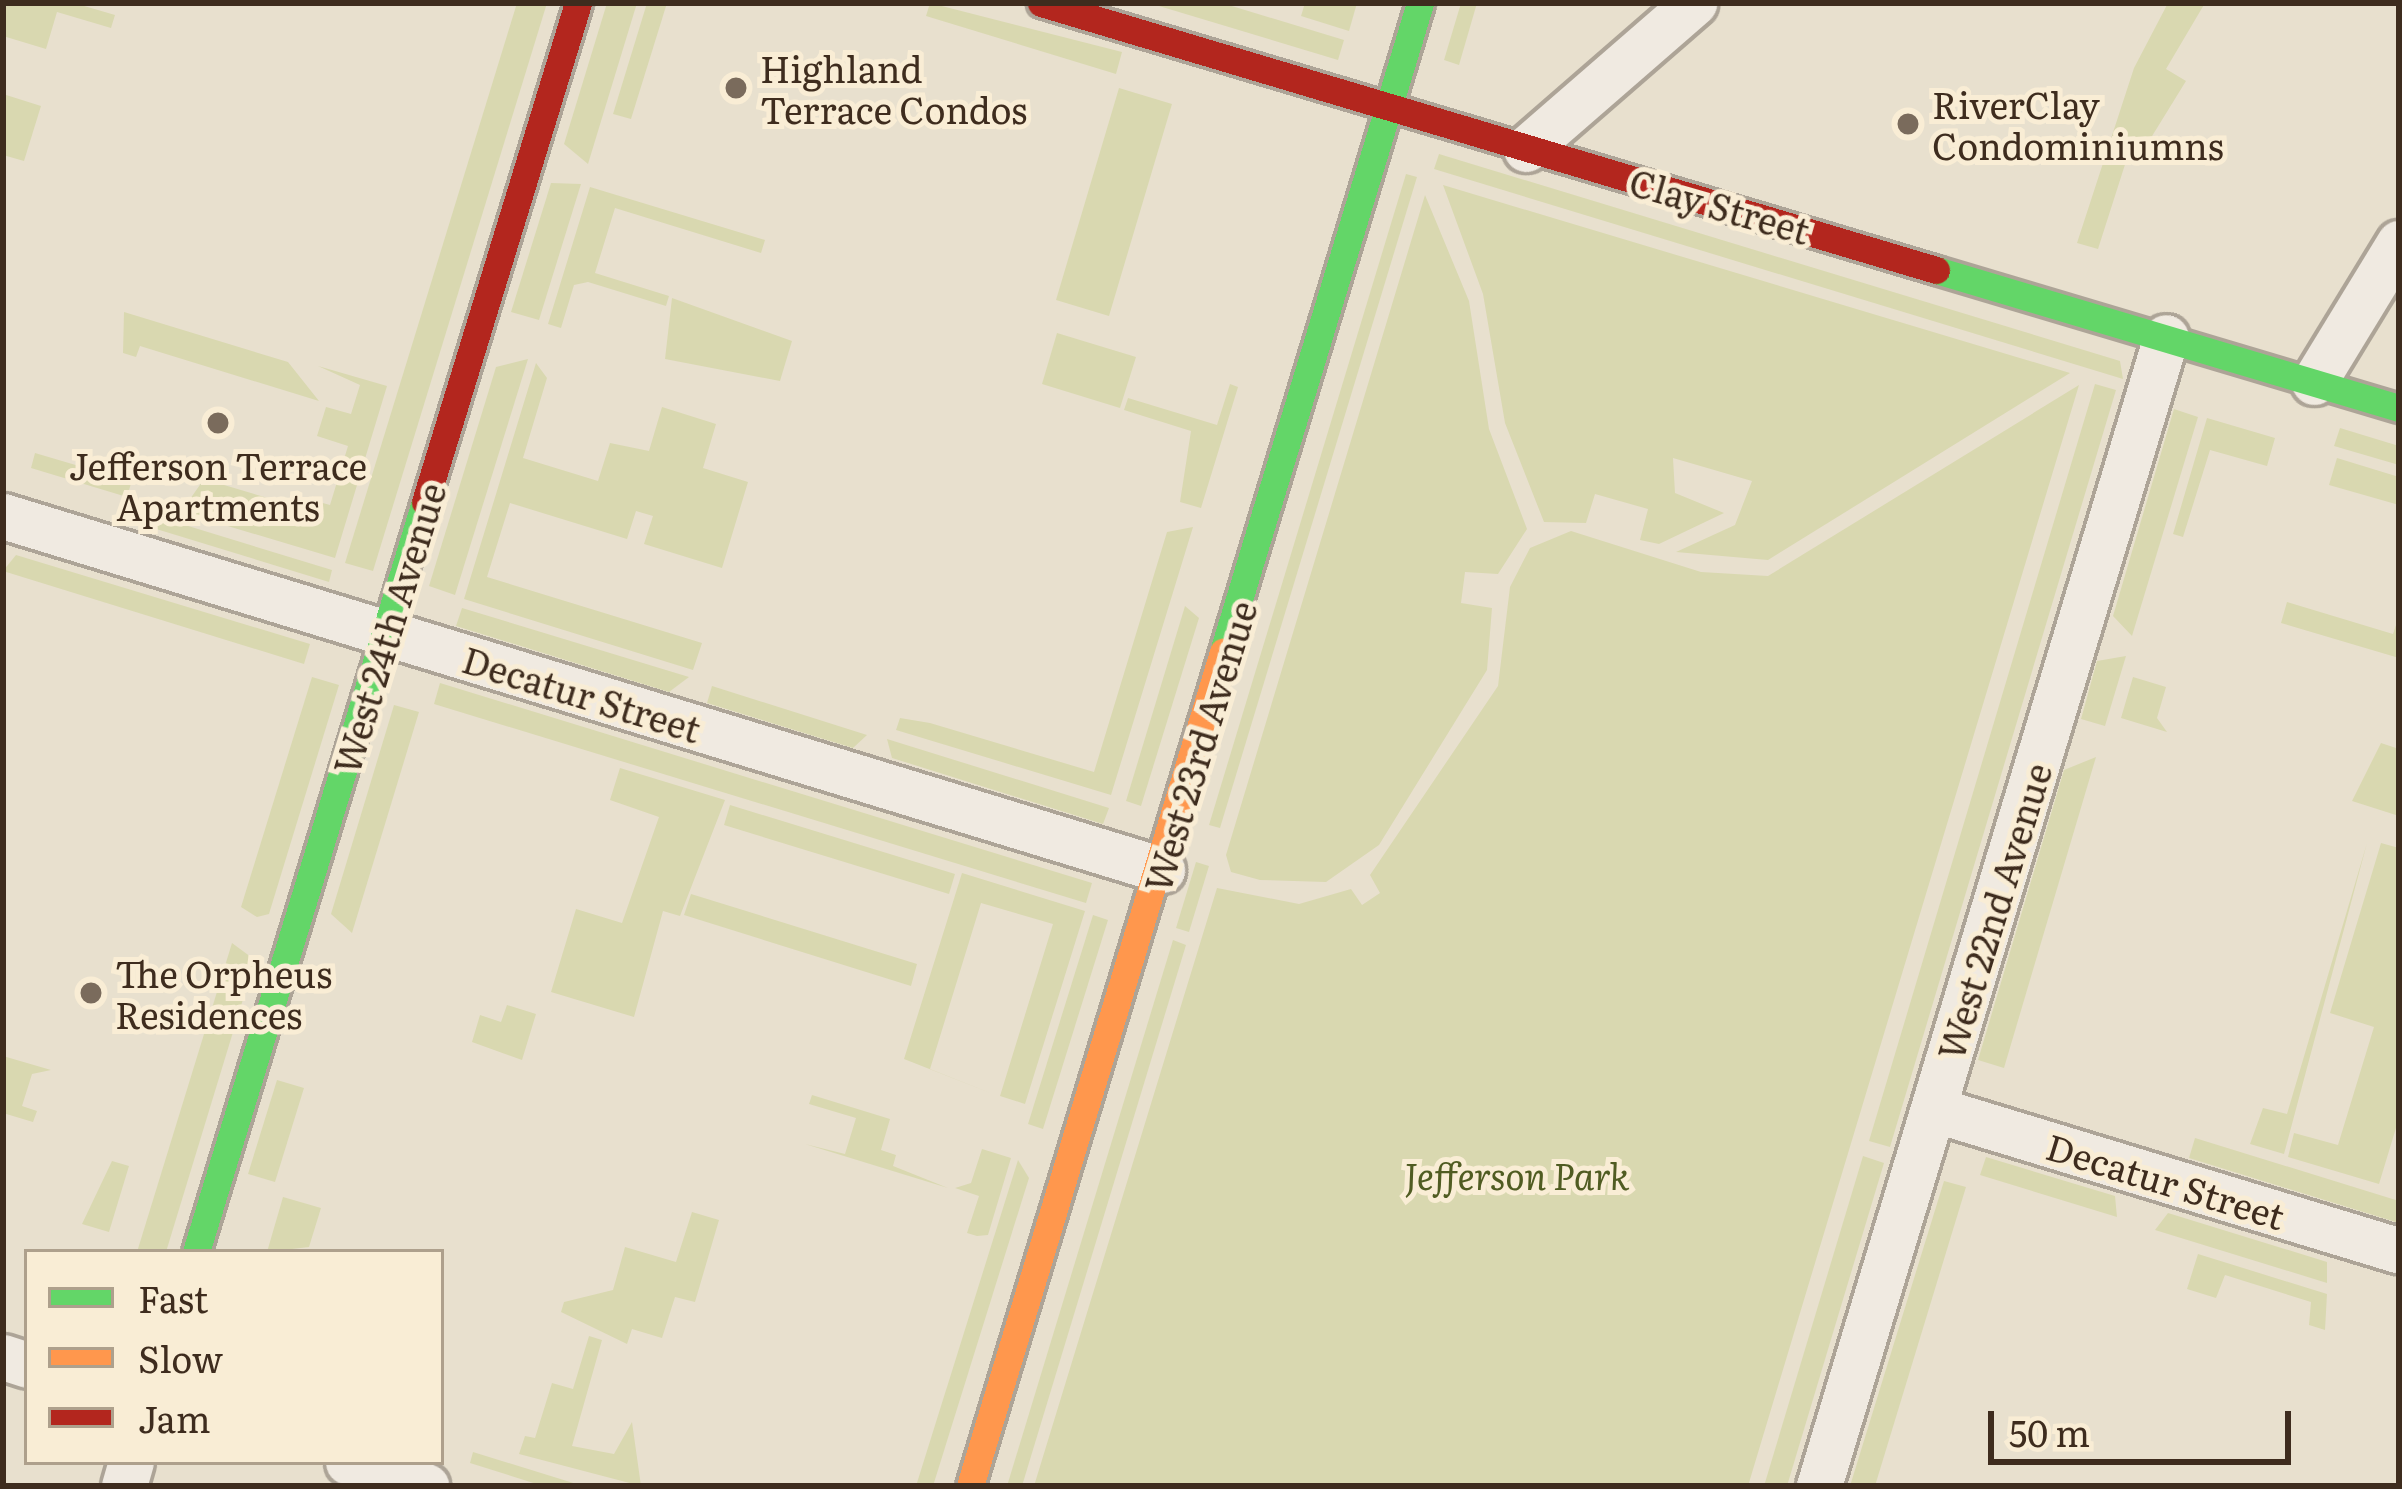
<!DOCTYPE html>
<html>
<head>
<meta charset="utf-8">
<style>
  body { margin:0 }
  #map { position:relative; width:2402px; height:1489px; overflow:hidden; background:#e8e0ce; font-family:Literata,serif }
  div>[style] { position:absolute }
  .green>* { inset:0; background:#d9d8b0 }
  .roads { filter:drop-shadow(3px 0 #ada497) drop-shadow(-3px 0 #ada497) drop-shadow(0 3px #ada497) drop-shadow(0 -3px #ada497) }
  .street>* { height:45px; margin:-22.5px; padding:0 22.5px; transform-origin:22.5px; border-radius:22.5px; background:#f0eae1 }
  .fast>* { height:27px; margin:-13.5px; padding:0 13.5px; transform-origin:13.5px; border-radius:13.5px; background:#63d668 }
  .slow>* { height:27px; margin:-13.5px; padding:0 13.5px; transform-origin:13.5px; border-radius:13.5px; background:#ff974d }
  .jam>* { height:27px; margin:-13.5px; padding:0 13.5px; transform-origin:13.5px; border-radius:13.5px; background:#b3261e }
  .dots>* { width:33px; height:33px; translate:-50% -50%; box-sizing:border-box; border:6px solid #f9edd5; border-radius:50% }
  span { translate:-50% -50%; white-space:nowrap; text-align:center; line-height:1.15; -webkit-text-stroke:10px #f9edd5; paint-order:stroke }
  .poi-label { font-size:36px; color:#3e2c1e }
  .left { translate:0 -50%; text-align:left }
  .street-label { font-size:36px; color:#3e2c1e }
  .park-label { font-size:36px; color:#505c22; font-style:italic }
  .frame { position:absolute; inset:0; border:6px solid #3e2c1e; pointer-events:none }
  .legend { position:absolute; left:24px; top:1249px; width:420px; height:216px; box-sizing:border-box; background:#f9edd5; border:3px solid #aea08c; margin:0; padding:15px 21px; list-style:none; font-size:36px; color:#3e2c1e }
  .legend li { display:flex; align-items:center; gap:24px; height:60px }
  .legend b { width:60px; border:3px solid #aea08c }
  .scale { position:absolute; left:1988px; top:1411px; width:303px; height:54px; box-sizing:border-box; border:6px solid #3e2c1e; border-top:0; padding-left:15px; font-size:36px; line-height:42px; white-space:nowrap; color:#3e2c1e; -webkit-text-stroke:9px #f9edd5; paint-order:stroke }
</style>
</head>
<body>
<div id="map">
  <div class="green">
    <i style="clip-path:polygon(3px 3px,74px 3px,115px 15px,111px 28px,57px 12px,46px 49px,3px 36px)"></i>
    <i style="clip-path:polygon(517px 3px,547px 3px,373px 571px,345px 563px)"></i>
    <i style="clip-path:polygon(607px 3px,637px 3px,588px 164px,564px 144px)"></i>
    <i style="clip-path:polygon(647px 3px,667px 3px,631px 119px,613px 114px)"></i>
    <i style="clip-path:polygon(930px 3px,1122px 52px,1116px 74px,926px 16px)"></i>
    <i style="clip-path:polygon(1149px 3px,1222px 3px,1344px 40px,1338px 60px)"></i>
    <i style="clip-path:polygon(1305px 3px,1357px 3px,1349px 31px,1301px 16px)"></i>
    <i style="clip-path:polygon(1461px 3px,1477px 3px,1459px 65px,1444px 60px)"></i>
    <i style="clip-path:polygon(2168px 3px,2205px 3px,2166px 69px,2186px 81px,2141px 154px,2129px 152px,2098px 249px,2077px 243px,2134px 68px)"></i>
    <i style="clip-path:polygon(1119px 88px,1172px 104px,1109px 316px,1056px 300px)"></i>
    <i style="clip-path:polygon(3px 94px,41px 106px,24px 161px,3px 155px)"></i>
    <i style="clip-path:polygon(1439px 154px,2120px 361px,2123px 379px,1434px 169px)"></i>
    <i style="clip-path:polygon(1406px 174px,1417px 177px,1220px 828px,1209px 825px)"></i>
    <i style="clip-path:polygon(551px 183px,581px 184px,539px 320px,511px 312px)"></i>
    <i style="clip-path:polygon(1443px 185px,2070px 373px,1768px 560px,1676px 552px,1735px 525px,1752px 481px,1673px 458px,1675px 493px,1724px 513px,1659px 544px,1640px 540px,1648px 509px,1595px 494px,1586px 523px,1544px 522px,1505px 423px,1483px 294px)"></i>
    <i style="clip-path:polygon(590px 187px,765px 240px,761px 253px,615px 208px,595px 273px,669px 296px,666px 306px,588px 282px,574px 285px,561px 328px,548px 324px)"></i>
    <i style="clip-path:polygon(1425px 195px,1469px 301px,1489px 429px,1527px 529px,1498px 574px,1465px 572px,1461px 603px,1492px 608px,1487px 670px,1379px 845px,1326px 882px,1260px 880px,1231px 872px,1226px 855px)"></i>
    <i style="clip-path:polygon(672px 298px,792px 341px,780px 381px,665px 359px)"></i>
    <i style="clip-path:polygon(124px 312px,288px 362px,319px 401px,140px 346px,136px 357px,123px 353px)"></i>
    <i style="clip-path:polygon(1057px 333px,1136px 357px,1120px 408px,1042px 384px)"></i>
    <i style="clip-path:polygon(528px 359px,455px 595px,429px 586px,496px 367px)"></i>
    <i style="clip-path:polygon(536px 363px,547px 378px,523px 458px,598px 481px,610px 443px,649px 451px,662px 407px,716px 424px,703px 468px,748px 482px,722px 568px,644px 544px,653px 516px,636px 511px,627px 539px,510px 503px,487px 577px,702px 643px,693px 670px,464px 599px)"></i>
    <i style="clip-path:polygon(318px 366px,387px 386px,335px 558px,181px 512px,204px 479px,308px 510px,312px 500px,330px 505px,348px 446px,317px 436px,326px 407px,351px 414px,360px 385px)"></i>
    <i style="clip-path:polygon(1230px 384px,1238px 387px,1201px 508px,1180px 502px,1191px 431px,1124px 410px,1128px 398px,1217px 425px)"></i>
    <i style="clip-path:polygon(2095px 384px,2116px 390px,1890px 1147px,1869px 1141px)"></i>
    <i style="clip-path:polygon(2079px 385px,1748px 1486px,1034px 1486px,1217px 888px,1299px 904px,1351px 889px,1362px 905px,1380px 893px,1370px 875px,1498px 686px,1510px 587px,1530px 548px,1571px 531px,1701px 572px,1768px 576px)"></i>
    <i style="clip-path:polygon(2174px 409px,2198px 417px,2132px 636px,2113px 616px)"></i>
    <i style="clip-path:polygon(2207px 418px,2275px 438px,2267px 466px,2210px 450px,2183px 537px,2173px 534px)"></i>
    <i style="clip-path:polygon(2340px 428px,2399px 446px,2399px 465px,2334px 446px)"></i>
    <i style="clip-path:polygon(35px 453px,79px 466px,82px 480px,89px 459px,100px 478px,108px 454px,137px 463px,127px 497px,31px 468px)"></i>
    <i style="clip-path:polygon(2337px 458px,2399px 477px,2399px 505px,2329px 485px)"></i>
    <i style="clip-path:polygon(149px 514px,332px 570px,329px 582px,153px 528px)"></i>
    <i style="clip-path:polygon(1193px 527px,1111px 795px,896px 730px,900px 718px,930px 723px,1094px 772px,1167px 532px)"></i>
    <i style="clip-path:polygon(16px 555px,310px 644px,304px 664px,3px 571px)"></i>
    <i style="clip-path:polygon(2287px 602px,2393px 634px,2399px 616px,2399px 658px,2281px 623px)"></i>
    <i style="clip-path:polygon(1185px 606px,1199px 618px,1141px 806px,1126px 801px)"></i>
    <i style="clip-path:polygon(462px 608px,689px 677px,669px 692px,456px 626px)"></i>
    <i style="clip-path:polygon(2126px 656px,2105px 726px,2081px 719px,2097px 661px)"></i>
    <i style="clip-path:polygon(312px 677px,339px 685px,269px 914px,257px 917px,241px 907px)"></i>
    <i style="clip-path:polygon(2133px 677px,2166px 687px,2157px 718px,2167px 732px,2121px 718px)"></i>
    <i style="clip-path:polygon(440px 683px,1092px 883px,1086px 903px,434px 704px)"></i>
    <i style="clip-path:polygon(712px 686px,867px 735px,853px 748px,707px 703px)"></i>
    <i style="clip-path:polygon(394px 705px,419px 712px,352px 933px,331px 914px)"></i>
    <i style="clip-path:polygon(887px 739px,1109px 808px,1103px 824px,892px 758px)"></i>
    <i style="clip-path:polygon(2381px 743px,2399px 749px,2399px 816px,2352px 801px)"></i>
    <i style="clip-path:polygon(2096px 757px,2004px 1068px,1978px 1060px,2064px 770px)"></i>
    <i style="clip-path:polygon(620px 768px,725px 800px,680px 916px,663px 911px,634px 1017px,551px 992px,576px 909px,622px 923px,659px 817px,610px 800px)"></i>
    <i style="clip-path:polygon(730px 805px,955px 874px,949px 894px,724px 825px)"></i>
    <i style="clip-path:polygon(2367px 843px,2284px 1154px,2250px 1144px,2263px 1108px,2287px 1114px)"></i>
    <i style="clip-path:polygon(2381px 843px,2399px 848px,2399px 1118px,2379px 1184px,2288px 1157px,2294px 1133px,2338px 1145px,2374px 1027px,2330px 1013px)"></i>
    <i style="clip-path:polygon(1196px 862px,1209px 866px,1189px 932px,1176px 928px)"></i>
    <i style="clip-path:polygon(962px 873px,1085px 911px,1025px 1104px,1000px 1096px,1053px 924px,981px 903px,930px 1069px,998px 1096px,904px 1059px)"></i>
    <i style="clip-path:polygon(691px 894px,917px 964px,911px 986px,684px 915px)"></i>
    <i style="clip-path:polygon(1093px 915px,1108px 920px,1043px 1129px,1028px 1124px)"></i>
    <i style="clip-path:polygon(1173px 940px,1186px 945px,1022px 1486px,1007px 1486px)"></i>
    <i style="clip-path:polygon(232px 943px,255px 960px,166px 1252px,137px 1252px)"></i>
    <i style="clip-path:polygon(507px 1005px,536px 1014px,522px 1060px,472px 1042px,480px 1015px,501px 1022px)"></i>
    <i style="clip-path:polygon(3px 1056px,51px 1070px,32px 1074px,22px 1106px,37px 1111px,33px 1122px,3px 1113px)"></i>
    <i style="clip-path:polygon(277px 1080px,304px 1088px,275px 1182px,248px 1174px)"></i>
    <i style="clip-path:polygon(812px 1095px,890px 1119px,881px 1150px,896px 1155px,893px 1166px,948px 1188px,805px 1144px,845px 1154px,856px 1118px,809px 1104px)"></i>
    <i style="clip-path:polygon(2195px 1138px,2399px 1201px,2399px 1223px,2189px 1158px)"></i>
    <i style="clip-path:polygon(982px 1149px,1011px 1158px,988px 1235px,977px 1236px,967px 1233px,979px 1196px,955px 1188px,971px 1183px)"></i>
    <i style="clip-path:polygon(1863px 1156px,1884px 1163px,1787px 1486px,1764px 1486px)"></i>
    <i style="clip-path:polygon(1986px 1157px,2115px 1196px,2117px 1217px,1980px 1175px)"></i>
    <i style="clip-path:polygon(1018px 1160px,1029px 1178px,933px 1486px,916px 1486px)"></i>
    <i style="clip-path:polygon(112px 1161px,129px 1166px,109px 1232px,82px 1224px)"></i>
    <i style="clip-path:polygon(1944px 1181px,1966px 1187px,1875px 1486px,1850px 1486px)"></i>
    <i style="clip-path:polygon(283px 1197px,321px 1208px,309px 1247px,267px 1252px)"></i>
    <i style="clip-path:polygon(692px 1212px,719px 1220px,695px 1302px,675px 1297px,662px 1338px,632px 1329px,627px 1344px,561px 1312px,564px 1302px,613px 1290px,625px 1247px,676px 1262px)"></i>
    <i style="clip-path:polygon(2168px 1213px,2327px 1262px,2327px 1283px,2155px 1230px)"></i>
    <i style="clip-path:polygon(2198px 1254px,2327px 1294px,2325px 1330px,2309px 1325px,2311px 1302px,2225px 1275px,2216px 1298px,2187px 1289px)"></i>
    <i style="clip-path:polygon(589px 1336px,602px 1340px,572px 1446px,614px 1454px,632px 1422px,641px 1486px,519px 1454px,525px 1436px,535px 1438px,552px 1383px,573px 1389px)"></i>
    <i style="clip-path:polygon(473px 1452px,583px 1486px,543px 1486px,470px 1463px)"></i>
  </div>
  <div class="roads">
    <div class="street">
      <i style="left:1526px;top:149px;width:223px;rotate:-41deg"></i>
      <i style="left:2314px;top:382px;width:163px;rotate:-58.6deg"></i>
      <i style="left:3px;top:516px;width:1212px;rotate:16.98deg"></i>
      <i style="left:1933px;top:1109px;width:487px;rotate:16.9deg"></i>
      <i style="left:3px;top:1357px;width:25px;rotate:18deg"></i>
      <i style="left:348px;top:1462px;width:82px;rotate:17.1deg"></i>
      <i style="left:124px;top:1486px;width:25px;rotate:-74deg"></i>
      <i style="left:1819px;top:1486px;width:1200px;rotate:-73.2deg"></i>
    </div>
    <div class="fast">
      <i style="left:1936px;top:270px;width:483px;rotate:16.6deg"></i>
      <i style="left:1223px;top:652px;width:678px;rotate:-73.11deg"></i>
      <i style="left:196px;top:1252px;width:784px;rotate:-73.02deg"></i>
    </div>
    <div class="slow">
      <i style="left:970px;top:1486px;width:872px;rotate:-73.12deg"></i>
    </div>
    <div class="jam">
      <i style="left:1041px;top:3px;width:934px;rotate:16.61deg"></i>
      <i style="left:425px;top:502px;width:522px;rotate:-72.95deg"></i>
    </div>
  </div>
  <div class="dots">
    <i style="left:736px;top:88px;background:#7a6b5c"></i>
    <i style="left:1908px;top:124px;background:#7a6b5c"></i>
    <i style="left:218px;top:423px;background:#7a6b5c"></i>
    <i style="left:91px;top:993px;background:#7a6b5c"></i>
  </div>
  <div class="poi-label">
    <span class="left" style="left:760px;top:88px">Highland<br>Terrace Condos</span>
    <span class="left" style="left:1932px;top:124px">RiverClay<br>Condominiumns</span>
    <span style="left:218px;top:485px">Jefferson Terrace<br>Apartments</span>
    <span class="left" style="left:115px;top:993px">The Orpheus<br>Residences</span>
  </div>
  <div class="street-label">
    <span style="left:1720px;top:205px;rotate:16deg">Clay Street</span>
    <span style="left:388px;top:628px;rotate:-73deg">West 24th Avenue</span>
    <span style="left:582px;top:693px;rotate:17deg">Decatur Street</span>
    <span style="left:1199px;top:746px;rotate:-73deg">West 23rd Avenue</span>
    <span style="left:1993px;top:911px;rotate:-73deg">West 22nd Avenue</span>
    <span style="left:2166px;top:1180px;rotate:17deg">Decatur Street</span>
  </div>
  <div class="park-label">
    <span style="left:1517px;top:1175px">Jefferson Park</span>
  </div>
  <div class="frame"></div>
  <ul class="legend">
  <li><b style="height:15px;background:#63d668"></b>Fast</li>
  <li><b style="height:15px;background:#ff974d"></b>Slow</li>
  <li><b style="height:15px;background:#b3261e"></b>Jam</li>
  </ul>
  <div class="scale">50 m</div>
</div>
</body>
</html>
